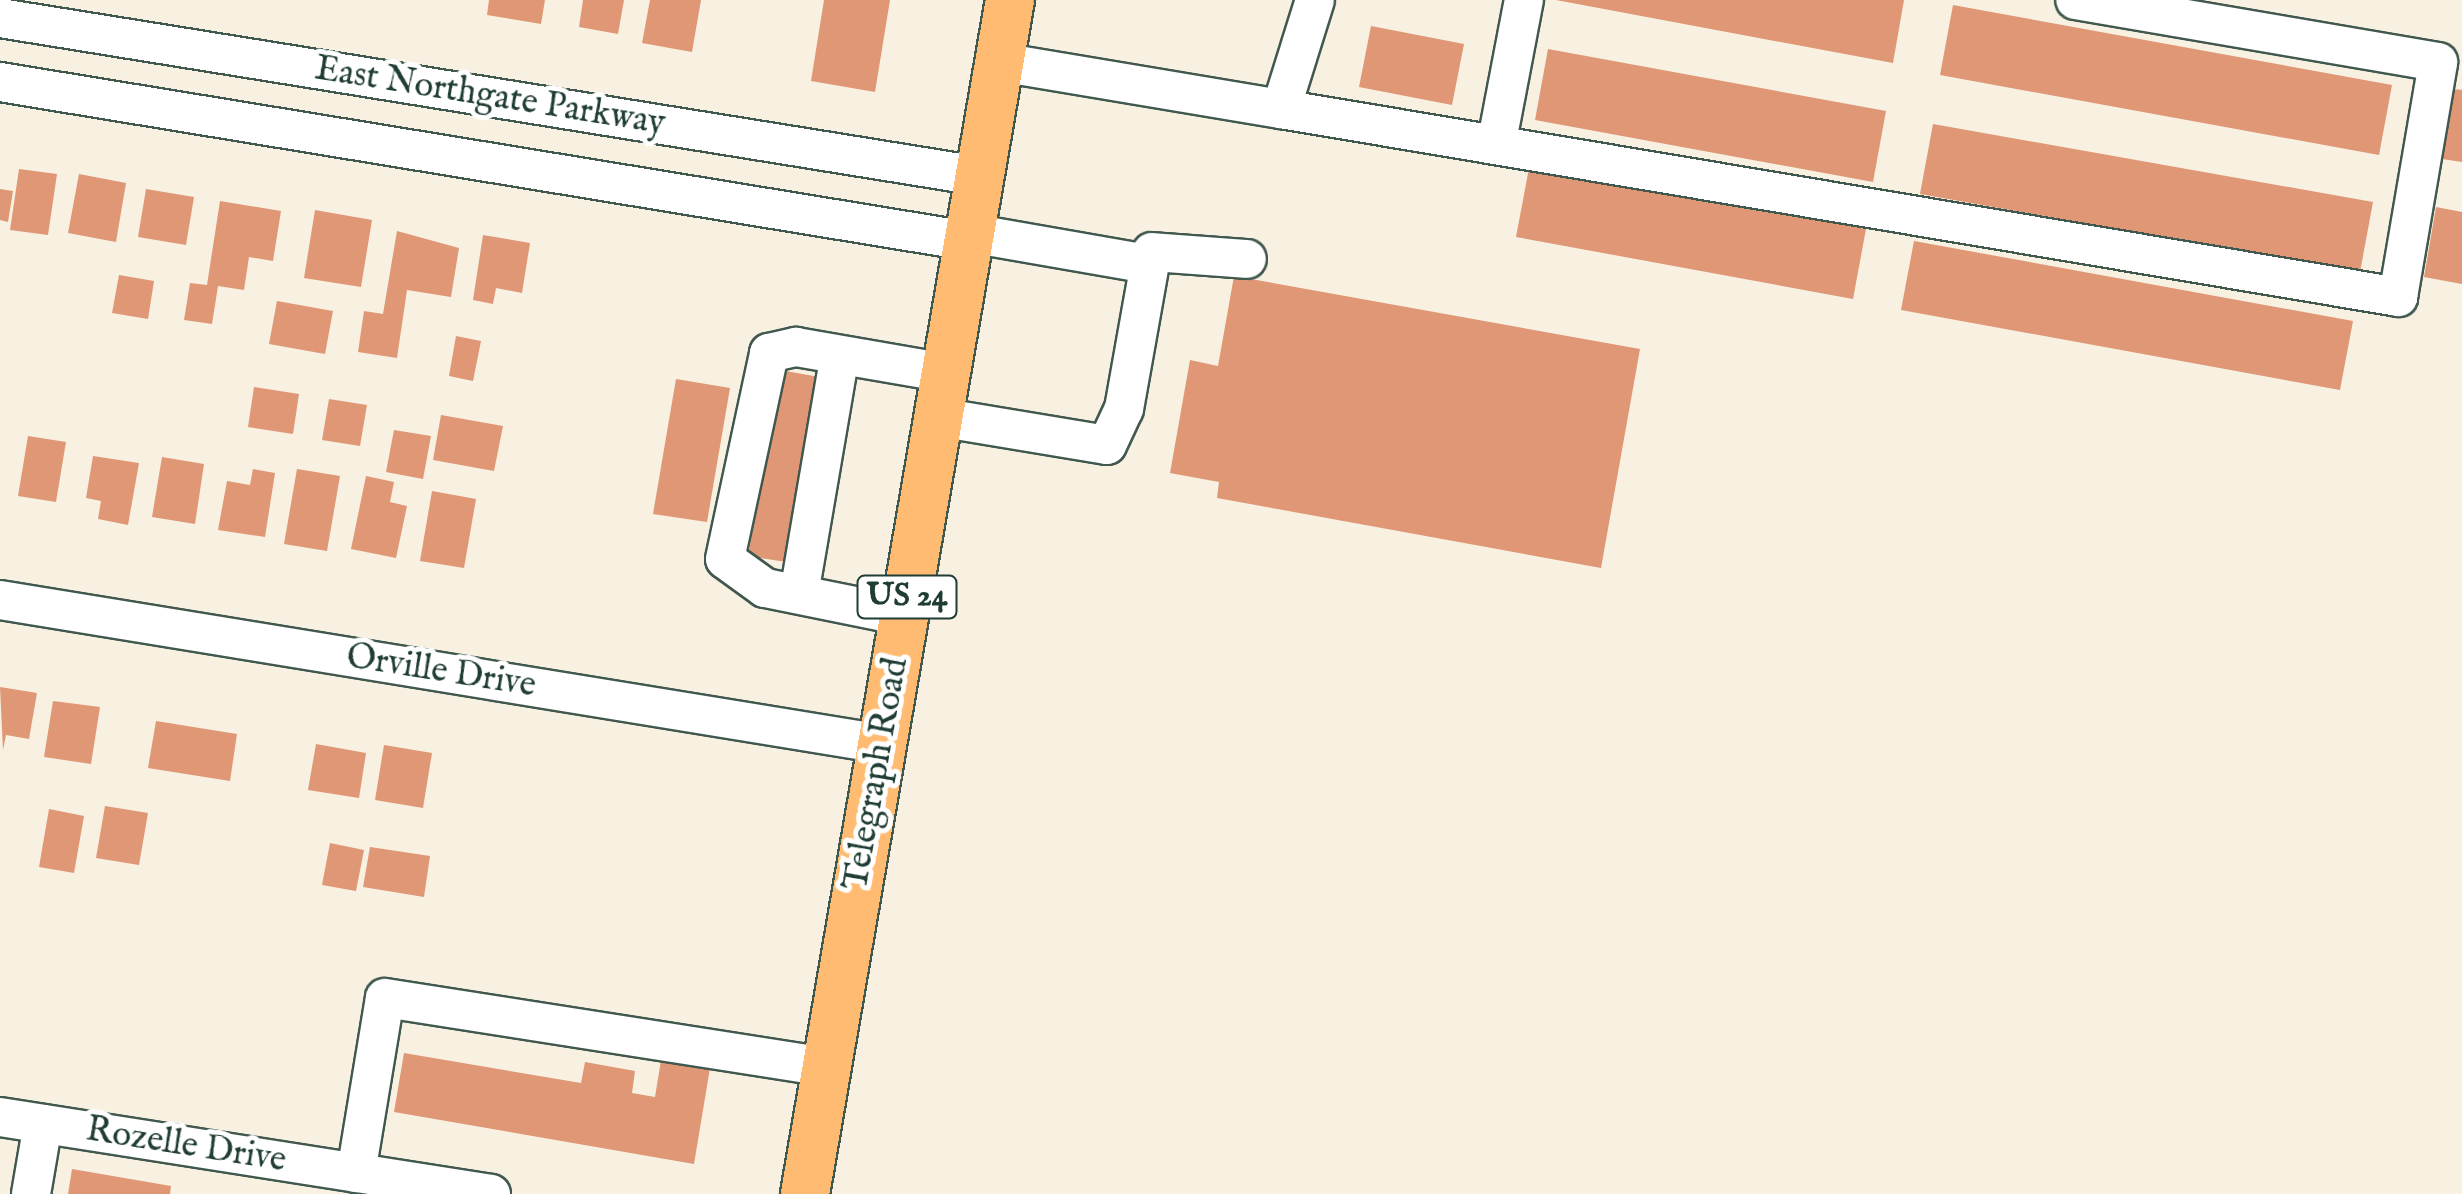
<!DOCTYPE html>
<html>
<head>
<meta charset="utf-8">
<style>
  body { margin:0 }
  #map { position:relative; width:2462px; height:1194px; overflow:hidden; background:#f8f0e0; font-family:"IM FELL English",serif }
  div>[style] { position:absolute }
  .building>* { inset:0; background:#df9776 }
  .roads { filter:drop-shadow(2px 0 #40584e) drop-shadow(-2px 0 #40584e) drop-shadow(0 2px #40584e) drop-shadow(0 -2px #40584e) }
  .minor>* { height:38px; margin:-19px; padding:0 19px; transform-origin:19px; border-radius:19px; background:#fff }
  .major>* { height:48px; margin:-24px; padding:0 24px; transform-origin:24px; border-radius:24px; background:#ffbb71 }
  span { translate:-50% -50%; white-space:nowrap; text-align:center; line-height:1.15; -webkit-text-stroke:10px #fff; paint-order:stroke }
  .shield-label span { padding:2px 8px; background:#fff; border:2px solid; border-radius:8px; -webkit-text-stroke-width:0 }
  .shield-label { font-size:32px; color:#1f3d34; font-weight:700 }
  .street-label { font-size:35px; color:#1f3d34 }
</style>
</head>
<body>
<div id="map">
  <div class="building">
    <i style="clip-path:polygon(489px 0,545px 0,541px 24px,487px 15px)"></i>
    <i style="clip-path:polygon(583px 0,624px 0,618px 34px,579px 27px)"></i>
    <i style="clip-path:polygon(650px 0,701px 0,692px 52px,642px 43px)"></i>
    <i style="clip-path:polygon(824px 0,890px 0,875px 92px,811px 81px)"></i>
    <i style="clip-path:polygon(1556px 0,1904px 0,1893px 63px)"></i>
    <i style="clip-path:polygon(1953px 5px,2392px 85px,2379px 155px,1940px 75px)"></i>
    <i style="clip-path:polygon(1371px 26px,1464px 44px,1452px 105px,1359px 87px)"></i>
    <i style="clip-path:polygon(1548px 49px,1886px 111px,1873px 182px,1535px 120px)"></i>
    <i style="clip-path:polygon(2454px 89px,2462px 90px,2462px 162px,2442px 159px)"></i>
    <i style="clip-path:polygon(1933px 124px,2373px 202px,2360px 272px,1920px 194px)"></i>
    <i style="clip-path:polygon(1529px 168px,1866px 229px,1853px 299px,1516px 237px)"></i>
    <i style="clip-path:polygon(19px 169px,57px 174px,48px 235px,10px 230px)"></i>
    <i style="clip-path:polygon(79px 174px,126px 183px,116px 242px,68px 233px)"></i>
    <i style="clip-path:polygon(0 189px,13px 191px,8px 222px,0 220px)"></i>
    <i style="clip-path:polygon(146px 189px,194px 197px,186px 245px,138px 237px)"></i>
    <i style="clip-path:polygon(220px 201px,281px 211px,273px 261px,249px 257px,244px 290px,218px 286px,212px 324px,184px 320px,190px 283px,207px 285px)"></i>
    <i style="clip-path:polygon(2436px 207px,2462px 212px,2462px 284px,2424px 277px)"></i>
    <i style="clip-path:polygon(315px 210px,372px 220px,361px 287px,304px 278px)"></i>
    <i style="clip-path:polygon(397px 231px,459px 248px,451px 297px,407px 290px,397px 358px,358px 352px,364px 311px,383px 314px)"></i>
    <i style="clip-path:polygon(483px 235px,530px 243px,522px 293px,496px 288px,493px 304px,473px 300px)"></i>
    <i style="clip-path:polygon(1914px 241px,2353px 321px,2340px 390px,1901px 310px)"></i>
    <i style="clip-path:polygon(119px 275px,154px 281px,148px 319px,112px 313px)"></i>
    <i style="clip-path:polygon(1234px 276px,1640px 349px,1601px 568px,1217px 498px,1219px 482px,1170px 473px,1190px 360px,1218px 366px)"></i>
    <i style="clip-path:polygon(277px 301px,333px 311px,325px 354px,269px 344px)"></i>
    <i style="clip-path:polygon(456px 336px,481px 341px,473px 381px,449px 376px)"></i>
    <i style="clip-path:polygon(780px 370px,825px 378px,793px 563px,748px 556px)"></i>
    <i style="clip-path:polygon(676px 379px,730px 388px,707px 522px,653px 514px)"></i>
    <i style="clip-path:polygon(254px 387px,299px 394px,293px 434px,248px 427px)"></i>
    <i style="clip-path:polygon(329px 399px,367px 405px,360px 446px,322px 440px)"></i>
    <i style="clip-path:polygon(441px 415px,503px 426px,494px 471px,433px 460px)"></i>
    <i style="clip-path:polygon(394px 430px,431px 436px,423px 479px,386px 472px)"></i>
    <i style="clip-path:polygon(28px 436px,66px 442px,56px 502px,18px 496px)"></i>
    <i style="clip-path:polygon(93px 456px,139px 463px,128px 525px,98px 519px,101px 501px,86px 498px)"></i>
    <i style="clip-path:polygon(162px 457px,204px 464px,195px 524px,152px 517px)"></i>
    <i style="clip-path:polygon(253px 469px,275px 473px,265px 537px,218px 530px,227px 481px,250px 485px)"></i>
    <i style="clip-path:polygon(297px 469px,340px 476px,327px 551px,284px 544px)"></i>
    <i style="clip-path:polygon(366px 476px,394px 482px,390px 502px,407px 506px,396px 558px,351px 549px)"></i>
    <i style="clip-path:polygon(432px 491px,476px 499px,464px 568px,420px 561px)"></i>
    <i style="clip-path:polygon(0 687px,37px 693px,29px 739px,6px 735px,3px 750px)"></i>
    <i style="clip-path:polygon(53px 701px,100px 707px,91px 764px,44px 757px)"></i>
    <i style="clip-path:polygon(156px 721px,237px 734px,230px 781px,148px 768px)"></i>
    <i style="clip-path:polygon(316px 744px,366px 753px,359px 798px,308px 790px)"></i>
    <i style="clip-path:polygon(384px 745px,432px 753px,423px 808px,375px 800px)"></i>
    <i style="clip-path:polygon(105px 806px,148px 813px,139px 865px,96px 858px)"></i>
    <i style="clip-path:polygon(49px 809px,84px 816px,74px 873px,39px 867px)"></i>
    <i style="clip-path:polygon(330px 843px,364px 850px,356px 891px,322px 885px)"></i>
    <i style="clip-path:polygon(370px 847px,430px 856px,424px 897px,363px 887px)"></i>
    <i style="clip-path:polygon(663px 1048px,712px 1056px,694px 1164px,394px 1112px,404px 1053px,581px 1083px,585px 1062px,635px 1071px,632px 1093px,655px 1097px)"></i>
    <i style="clip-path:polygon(72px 1169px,171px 1186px,170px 1194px,68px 1194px)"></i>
  </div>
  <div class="roads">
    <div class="minor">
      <i style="left:0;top:18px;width:992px;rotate:9.17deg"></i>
      <i style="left:999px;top:62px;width:286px;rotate:9.5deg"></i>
      <i style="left:1281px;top:109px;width:114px;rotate:-72.7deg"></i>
      <i style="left:0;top:82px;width:981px;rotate:9.33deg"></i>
      <i style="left:1281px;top:109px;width:1133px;rotate:9.55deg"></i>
      <i style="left:2398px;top:297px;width:238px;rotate:-80.3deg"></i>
      <i style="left:2438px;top:62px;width:368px;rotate:-170.3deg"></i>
      <i style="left:1497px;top:141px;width:144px;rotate:-79.2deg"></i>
      <i style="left:970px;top:233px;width:181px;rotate:9.9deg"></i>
      <i style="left:938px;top:417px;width:171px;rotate:9.4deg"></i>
      <i style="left:1107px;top:445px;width:40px;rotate:-65deg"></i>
      <i style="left:1124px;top:409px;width:159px;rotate:-79.9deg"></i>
      <i style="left:1152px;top:252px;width:95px;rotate:4.2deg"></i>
      <i style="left:799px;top:594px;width:242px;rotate:-80.3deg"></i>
      <i style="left:0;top:600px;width:894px;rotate:9.27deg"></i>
      <i style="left:904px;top:616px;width:142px;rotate:-168.6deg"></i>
      <i style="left:765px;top:588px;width:49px;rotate:-144.1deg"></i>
      <i style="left:725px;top:559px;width:211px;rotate:-77.9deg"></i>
      <i style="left:769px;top:353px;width:28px;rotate:-13deg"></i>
      <i style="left:796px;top:347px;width:152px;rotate:9.8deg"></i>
      <i style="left:0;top:1117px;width:497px;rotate:8.9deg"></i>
      <i style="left:356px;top:1173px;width:177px;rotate:-80.6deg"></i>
      <i style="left:385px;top:998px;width:447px;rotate:8.9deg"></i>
      <i style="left:31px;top:1194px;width:71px;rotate:-80.3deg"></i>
    </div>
    <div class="major">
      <i style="left:805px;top:1194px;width:1211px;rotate:-80.26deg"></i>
    </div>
  </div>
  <div class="shield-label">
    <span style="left:907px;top:597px">US 24</span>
  </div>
  <div class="street-label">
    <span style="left:490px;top:97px;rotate:9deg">East Northgate Parkway</span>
    <span style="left:441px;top:672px;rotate:9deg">Orville Drive</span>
    <span style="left:877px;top:774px;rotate:-80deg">Telegraph Road</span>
    <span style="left:186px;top:1146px;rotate:9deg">Rozelle Drive</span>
  </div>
</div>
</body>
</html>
